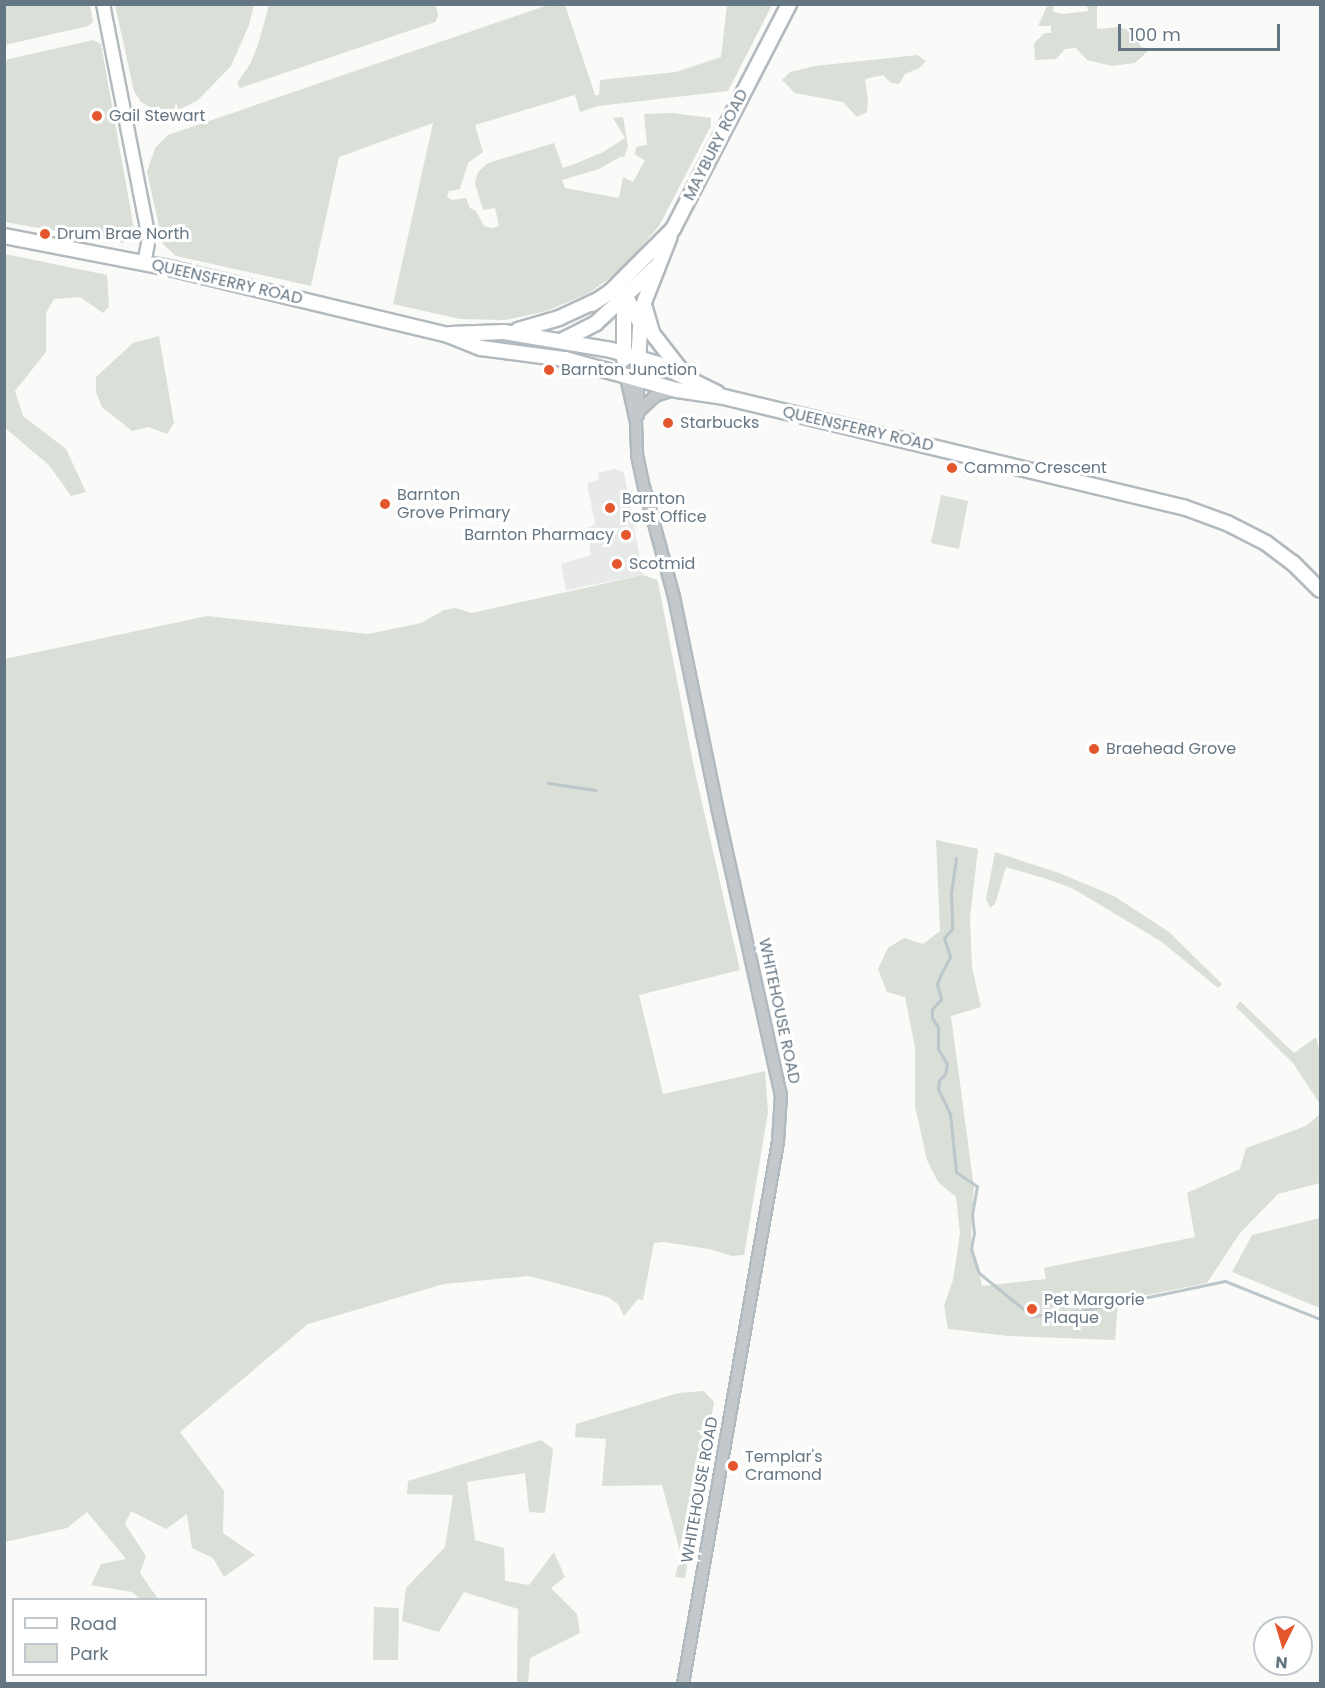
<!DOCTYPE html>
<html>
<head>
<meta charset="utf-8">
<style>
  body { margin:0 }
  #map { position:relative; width:1325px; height:1688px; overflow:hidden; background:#fafaf8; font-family:Poppins,sans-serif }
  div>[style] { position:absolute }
  .built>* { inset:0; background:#e8e9e9 }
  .green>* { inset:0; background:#dadfd7 }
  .stream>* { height:3px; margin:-1.5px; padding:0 1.5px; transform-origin:1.5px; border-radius:1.5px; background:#bbc7cb }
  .roads { filter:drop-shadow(2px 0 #b3babf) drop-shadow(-2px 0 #b3babf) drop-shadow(0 2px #b3babf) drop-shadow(0 -2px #b3babf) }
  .tertiary>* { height:10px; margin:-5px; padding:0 5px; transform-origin:5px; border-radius:5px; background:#c3c8cc }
  .secondary>* { height:12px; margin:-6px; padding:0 6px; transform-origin:6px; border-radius:6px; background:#fff }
  .primary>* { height:14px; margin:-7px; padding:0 7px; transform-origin:7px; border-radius:7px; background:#fff }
  .dots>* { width:16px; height:16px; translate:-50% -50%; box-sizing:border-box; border:3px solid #fff; border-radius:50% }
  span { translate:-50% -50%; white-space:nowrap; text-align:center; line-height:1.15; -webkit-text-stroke:6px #fff; paint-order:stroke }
  .poi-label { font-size:16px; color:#657683 }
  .left { translate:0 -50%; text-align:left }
  .right { translate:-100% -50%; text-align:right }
  .street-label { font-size:16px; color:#657683 }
  .frame { position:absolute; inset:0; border:6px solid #657683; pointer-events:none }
  .legend { position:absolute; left:12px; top:1598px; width:195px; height:78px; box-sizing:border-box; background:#fff; border:2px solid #c1c8cd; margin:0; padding:8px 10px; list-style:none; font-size:18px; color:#657683 }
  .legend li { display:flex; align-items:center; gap:12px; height:30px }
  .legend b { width:30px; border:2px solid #c1c8cd }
  .north { position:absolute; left:1253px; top:1616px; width:60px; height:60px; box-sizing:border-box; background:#fff; border:2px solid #c1c8cd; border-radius:50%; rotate:185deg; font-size:16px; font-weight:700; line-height:24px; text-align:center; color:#657683 }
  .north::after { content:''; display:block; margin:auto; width:21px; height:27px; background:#e4572e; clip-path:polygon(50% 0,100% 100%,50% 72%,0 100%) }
  .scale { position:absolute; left:1118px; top:24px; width:162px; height:27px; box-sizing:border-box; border:3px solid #657683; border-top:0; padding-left:8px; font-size:18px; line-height:21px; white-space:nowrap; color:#657683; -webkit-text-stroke:4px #fff; paint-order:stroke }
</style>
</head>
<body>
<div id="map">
  <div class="built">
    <i style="clip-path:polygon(615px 469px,624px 472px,643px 575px,566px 590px,561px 564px,591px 555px,587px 528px,595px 524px,587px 483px,599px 480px,598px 473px)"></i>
  </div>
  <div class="green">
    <i style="clip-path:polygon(5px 4px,90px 5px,93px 22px,88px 26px,5px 45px)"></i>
    <i style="clip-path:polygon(1048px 4px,1054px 5px,1053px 12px,1064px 14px,1088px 11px,1087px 5px,1097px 5px,1097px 29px,1119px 27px,1138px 33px,1140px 46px,1148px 51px,1135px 63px,1112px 66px,1087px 60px,1076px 48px,1065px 49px,1056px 59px,1035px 60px,1034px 43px,1045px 33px,1051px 33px,1051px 26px,1038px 26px)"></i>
    <i style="clip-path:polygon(115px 5px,115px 4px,254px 5px,249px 25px,231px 66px,197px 101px,173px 112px,153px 109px,141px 102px,134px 91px)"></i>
    <i style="clip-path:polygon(269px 5px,436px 5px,438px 16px,435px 22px,240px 88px,237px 83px,250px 64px,258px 45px)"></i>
    <i style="clip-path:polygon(548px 5px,565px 5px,595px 95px,599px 95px,600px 80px,676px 72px,721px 57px,727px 5px,772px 5px,728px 91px,598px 106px,580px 112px,575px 95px,475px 125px,483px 152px,468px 163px,460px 189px,449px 191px,447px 197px,452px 200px,466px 198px,470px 208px,476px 211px,484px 226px,491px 228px,499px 226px,495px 208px,483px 210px,475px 183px,478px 172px,488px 163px,554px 143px,563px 168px,577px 163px,603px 152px,625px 138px,613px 118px,623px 117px,628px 146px,624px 158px,622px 156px,599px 169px,562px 180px,565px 188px,619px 198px,623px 177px,633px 182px,645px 160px,635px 155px,636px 147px,647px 145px,644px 114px,672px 113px,711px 118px,711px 126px,659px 226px,623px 268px,589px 293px,547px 311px,506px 320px,460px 319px,393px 304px,433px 123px,339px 157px,311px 286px,176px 256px,163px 244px,147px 172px,155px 148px,168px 135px)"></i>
    <i style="clip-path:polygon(93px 40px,101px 44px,134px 229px,133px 235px,124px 243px,5px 222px,5px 60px)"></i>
    <i style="clip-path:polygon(917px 55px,926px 61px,919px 68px,905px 74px,899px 84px,891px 83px,883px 75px,865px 79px,868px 100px,867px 112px,857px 117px,843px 102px,795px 93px,782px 80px,790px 72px,815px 66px)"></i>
    <i style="clip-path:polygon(5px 254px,107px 275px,109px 307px,103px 313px,80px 297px,54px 299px,46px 313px,46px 352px,15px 391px,23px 416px,66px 449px,86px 492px,71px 496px,49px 465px,5px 428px)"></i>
    <i style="clip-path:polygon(159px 336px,174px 423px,167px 434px,149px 427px,132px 431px,102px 407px,96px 392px,96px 377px,133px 343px)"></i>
    <i style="clip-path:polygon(941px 495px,968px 501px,959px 549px,931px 543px)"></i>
    <i style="clip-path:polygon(643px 575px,657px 580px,659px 587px,693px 763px,740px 970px,639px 995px,663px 1094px,765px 1071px,768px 1112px,744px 1255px,732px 1256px,709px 1249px,664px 1242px,654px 1243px,643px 1300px,638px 1299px,624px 1316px,618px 1304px,608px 1297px,529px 1276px,444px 1284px,308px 1324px,180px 1432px,224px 1491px,223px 1533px,255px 1555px,224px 1577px,213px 1558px,192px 1548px,187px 1514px,166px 1529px,131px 1511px,125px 1524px,146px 1556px,140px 1573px,158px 1599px,140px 1599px,132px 1592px,91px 1585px,101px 1564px,126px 1559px,87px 1512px,67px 1528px,5px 1542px,5px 659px,207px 616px,368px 634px,421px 623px,444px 610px,455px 608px,472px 613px)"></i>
    <i style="clip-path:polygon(936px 840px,978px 849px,970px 918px,972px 967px,981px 1007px,951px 1016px,974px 1188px,971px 1237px,982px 1286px,1046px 1279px,1044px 1268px,1195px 1237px,1187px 1193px,1240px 1169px,1246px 1148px,1306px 1126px,1320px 1114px,1320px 1183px,1278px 1194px,1240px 1233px,1207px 1283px,1118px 1301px,1115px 1340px,1009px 1336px,948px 1329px,944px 1306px,953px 1280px,960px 1233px,956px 1197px,938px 1182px,927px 1160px,915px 1106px,915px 1047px,905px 997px,887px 992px,878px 969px,888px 948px,904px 938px,923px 944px,940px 931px)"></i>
    <i style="clip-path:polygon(995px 852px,1059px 873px,1114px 896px,1169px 932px,1222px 984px,1218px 988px,1162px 942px,1072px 888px,1047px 879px,1006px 867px,995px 904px,990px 908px,986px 899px)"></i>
    <i style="clip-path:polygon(1240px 1001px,1294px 1053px,1316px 1037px,1320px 1052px,1320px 1104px,1293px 1063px,1236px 1007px)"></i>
    <i style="clip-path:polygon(1320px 1218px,1320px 1308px,1232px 1272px,1252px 1235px)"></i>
    <i style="clip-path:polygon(704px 1391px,714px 1402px,685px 1578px,675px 1577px,681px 1555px,662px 1485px,602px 1486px,606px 1439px,575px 1437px,576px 1424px,678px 1393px)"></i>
    <i style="clip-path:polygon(541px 1440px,553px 1449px,545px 1513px,529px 1512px,525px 1473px,467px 1482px,475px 1540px,504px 1548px,505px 1581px,529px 1585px,554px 1552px,565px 1577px,551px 1588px,577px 1614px,580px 1633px,530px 1658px,528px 1683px,517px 1683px,518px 1609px,464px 1592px,439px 1632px,402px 1621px,406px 1588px,445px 1547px,453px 1495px,407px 1494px,408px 1481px)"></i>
    <i style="clip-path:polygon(374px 1607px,399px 1608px,398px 1660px,373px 1660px)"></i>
  </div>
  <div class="stream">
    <i style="left:548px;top:783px;width:48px;rotate:8.5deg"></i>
    <i style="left:956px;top:858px;width:34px;rotate:98deg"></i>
    <i style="left:951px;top:892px;width:37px;rotate:88deg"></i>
    <i style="left:952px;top:929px;width:12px;rotate:132deg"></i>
    <i style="left:944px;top:938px;width:20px;rotate:72deg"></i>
    <i style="left:950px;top:957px;width:21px;rotate:118deg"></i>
    <i style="left:940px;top:976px;width:9px;rotate:111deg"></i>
    <i style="left:937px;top:984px;width:16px;rotate:75deg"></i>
    <i style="left:941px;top:999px;width:13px;rotate:132deg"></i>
    <i style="left:932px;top:1009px;width:9px;rotate:90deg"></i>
    <i style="left:932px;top:1018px;width:11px;rotate:56deg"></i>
    <i style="left:938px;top:1027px;width:22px;rotate:90deg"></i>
    <i style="left:938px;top:1049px;width:17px;rotate:59deg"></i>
    <i style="left:947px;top:1064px;width:10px;rotate:101deg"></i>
    <i style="left:945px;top:1074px;width:8px;rotate:135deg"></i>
    <i style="left:939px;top:1080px;width:9px;rotate:96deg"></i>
    <i style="left:938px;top:1089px;width:28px;rotate:64deg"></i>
    <i style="left:950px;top:1114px;width:58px;rotate:84.1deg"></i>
    <i style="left:956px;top:1172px;width:25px;rotate:34deg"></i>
    <i style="left:977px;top:1186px;width:28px;rotate:100deg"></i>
    <i style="left:972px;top:1214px;width:19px;rotate:84deg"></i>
    <i style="left:974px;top:1233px;width:16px;rotate:101deg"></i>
    <i style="left:971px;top:1249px;width:25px;rotate:72deg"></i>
    <i style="left:979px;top:1273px;width:68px;rotate:39.1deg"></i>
    <i style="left:1032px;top:1316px;width:49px;rotate:-5.8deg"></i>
    <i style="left:1081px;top:1311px;width:147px;rotate:-11.8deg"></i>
    <i style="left:1225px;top:1281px;width:102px;rotate:21.8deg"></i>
  </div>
  <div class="roads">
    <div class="tertiary">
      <i style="left:625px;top:373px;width:50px;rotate:77.3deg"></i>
      <i style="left:636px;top:422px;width:33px;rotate:88deg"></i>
      <i style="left:637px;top:455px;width:33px;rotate:78deg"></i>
      <i style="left:644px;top:487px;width:114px;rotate:74.7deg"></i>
      <i style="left:674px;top:597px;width:214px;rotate:78.4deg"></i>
      <i style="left:717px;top:807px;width:295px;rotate:77.5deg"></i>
      <i style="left:781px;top:1095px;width:47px;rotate:93.7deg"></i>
      <i style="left:778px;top:1142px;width:550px;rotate:99.94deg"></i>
      <i style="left:638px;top:377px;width:38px;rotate:90deg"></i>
      <i style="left:639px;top:411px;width:22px;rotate:-43deg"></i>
      <i style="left:655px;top:396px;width:20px;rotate:-18deg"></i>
    </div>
    <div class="secondary">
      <i style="left:103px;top:4px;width:238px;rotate:78.9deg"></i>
      <i style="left:149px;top:238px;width:25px;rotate:101deg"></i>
    </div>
    <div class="primary">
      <i style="left:4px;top:236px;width:172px;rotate:11deg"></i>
      <i style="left:173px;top:269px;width:283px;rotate:13.5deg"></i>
      <i style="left:448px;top:335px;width:35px;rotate:22deg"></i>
      <i style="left:481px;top:348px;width:85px;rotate:7.5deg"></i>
      <i style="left:565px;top:359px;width:116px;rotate:15.5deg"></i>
      <i style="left:677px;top:390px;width:48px;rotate:8.5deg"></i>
      <i style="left:724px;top:397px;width:472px;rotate:13.5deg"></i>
      <i style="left:1183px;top:507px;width:47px;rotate:20deg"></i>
      <i style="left:1227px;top:523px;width:44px;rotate:27.1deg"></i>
      <i style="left:1266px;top:543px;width:34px;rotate:37deg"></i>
      <i style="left:1293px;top:563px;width:38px;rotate:45deg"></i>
      <i style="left:616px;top:296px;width:13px;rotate:23deg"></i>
      <i style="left:628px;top:301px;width:23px;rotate:61deg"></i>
      <i style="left:592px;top:304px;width:23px;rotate:-34deg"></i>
      <i style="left:611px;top:291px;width:88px;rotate:-45deg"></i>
      <i style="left:673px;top:229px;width:253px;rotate:-62.7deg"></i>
      <i style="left:645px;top:308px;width:26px;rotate:74deg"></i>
      <i style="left:652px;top:333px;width:51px;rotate:52.2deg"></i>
      <i style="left:518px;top:330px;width:43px;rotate:-16.3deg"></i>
      <i style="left:559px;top:318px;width:43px;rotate:-24.8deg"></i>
      <i style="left:450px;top:334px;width:54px;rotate:-2.1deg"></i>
      <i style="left:504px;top:332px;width:109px;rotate:9.5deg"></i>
      <i style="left:611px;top:350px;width:49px;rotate:16.6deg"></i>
      <i style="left:658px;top:364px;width:66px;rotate:26.2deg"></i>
      <i style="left:563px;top:340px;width:37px;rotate:-27deg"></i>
      <i style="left:596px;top:323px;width:83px;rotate:-43.1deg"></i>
      <i style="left:624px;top:359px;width:64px;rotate:-90deg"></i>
      <i style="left:638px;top:364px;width:54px;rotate:-86.8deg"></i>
      <i style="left:641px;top:310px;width:79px;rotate:-68.6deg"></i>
    </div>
  </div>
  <div class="dots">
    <i style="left:97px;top:116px;background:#e4572e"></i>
    <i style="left:45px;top:234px;background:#e4572e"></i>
    <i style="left:549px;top:370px;background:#e4572e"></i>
    <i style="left:668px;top:423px;background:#e4572e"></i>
    <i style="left:952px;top:468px;background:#e4572e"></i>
    <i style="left:385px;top:504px;background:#e4572e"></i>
    <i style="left:610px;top:508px;background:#e4572e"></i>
    <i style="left:626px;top:535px;background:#e4572e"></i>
    <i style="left:617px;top:564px;background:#e4572e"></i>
    <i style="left:1094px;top:749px;background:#e4572e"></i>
    <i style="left:1032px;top:1309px;background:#e4572e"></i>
    <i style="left:733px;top:1466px;background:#e4572e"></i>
  </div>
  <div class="poi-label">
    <span class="left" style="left:109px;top:116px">Gail Stewart</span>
    <span class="left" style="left:57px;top:234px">Drum Brae North</span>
    <span class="left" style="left:561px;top:370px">Barnton Junction</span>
    <span class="left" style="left:680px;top:423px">Starbucks</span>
    <span class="left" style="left:964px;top:468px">Cammo Crescent</span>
    <span class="left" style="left:397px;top:504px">Barnton<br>Grove Primary</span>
    <span class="left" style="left:622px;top:508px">Barnton<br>Post Office</span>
    <span class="right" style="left:614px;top:535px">Barnton Pharmacy</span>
    <span class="left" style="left:629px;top:564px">Scotmid</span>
    <span class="left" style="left:1106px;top:749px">Braehead Grove</span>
    <span class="left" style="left:1044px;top:1309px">Pet Margorie<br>Plaque</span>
    <span class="left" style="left:745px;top:1466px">Templar's<br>Cramond</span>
  </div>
  <div class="street-label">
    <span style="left:716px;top:145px;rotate:-63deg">MAYBURY ROAD</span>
    <span style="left:227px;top:282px;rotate:13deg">QUEENSFERRY ROAD</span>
    <span style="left:858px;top:429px;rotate:13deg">QUEENSFERRY ROAD</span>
    <span style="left:779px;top:1011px;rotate:78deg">WHITEHOUSE ROAD</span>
    <span style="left:700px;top:1490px;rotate:-80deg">WHITEHOUSE ROAD</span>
  </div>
  <div class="frame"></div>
  <ul class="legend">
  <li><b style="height:8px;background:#fff"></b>Road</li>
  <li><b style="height:16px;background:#dadfd7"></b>Park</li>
  </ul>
  <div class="north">N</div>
  <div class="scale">100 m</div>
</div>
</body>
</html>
